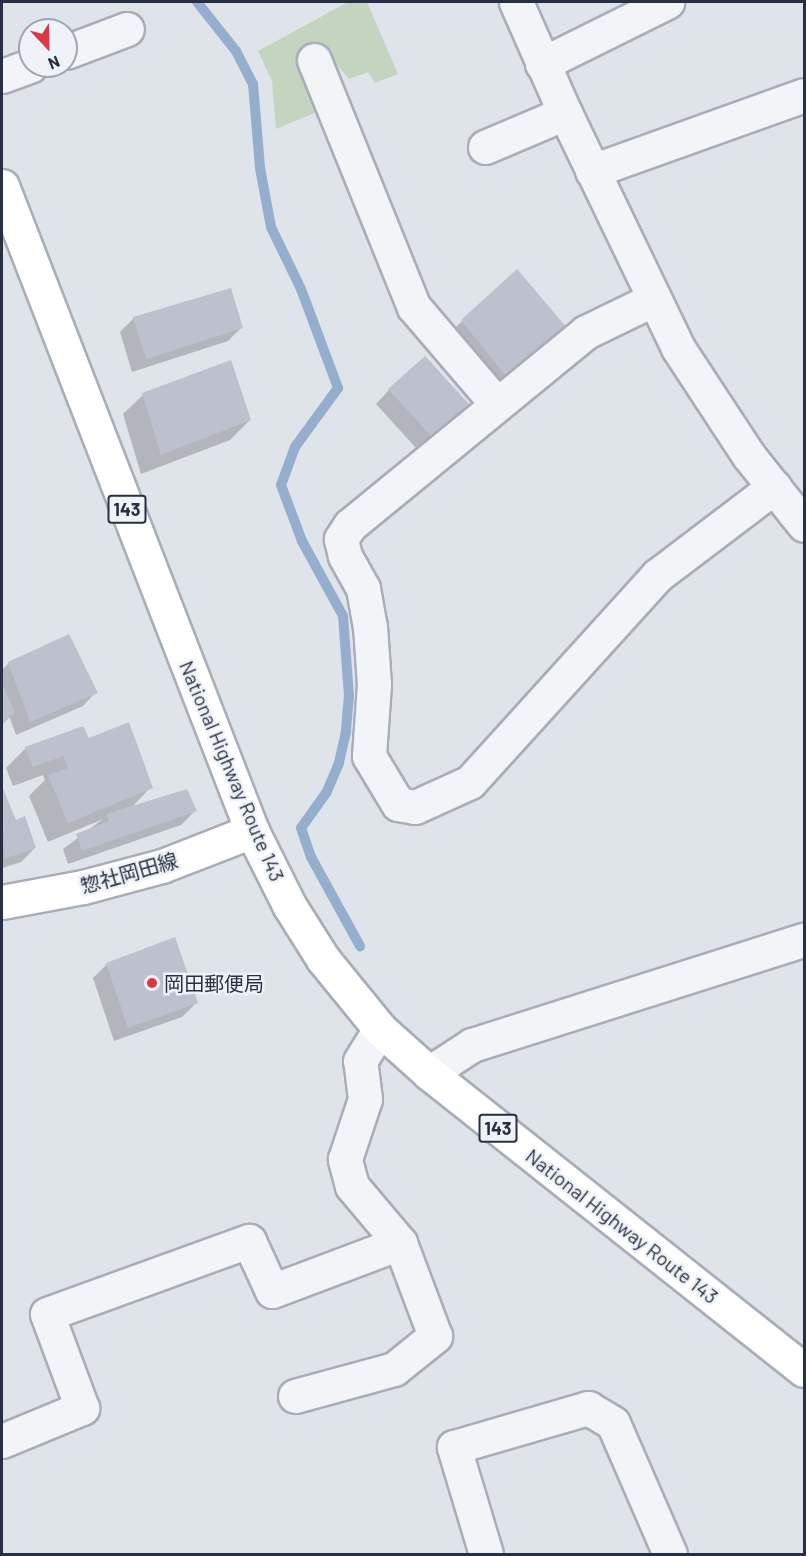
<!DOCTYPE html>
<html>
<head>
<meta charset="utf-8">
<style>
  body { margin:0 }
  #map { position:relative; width:806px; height:1556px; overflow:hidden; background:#dfe3ea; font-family:Barlow,"Noto Sans JP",sans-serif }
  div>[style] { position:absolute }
  .green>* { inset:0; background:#c3d5bf }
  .shadow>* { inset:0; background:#0003 }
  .stream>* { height:10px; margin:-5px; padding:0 5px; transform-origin:5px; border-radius:5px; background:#96aece }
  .building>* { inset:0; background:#bcc1cd }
  .roads { filter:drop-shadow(2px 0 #a8adb8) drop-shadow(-2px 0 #a8adb8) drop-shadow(0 2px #a8adb8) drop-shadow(0 -2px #a8adb8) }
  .minor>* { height:33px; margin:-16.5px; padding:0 16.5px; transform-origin:16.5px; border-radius:16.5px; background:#f2f4f8 }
  .major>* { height:33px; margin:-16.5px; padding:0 16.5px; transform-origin:16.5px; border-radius:16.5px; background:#fff }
  .highway>* { height:33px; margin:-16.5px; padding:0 16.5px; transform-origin:16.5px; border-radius:16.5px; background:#fff }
  .dots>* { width:16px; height:16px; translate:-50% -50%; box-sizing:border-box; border:3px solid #eff2f7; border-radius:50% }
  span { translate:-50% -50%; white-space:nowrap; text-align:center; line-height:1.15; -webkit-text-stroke:5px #eff2f7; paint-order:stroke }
  .shield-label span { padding:2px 4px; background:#eff2f7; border:2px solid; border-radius:4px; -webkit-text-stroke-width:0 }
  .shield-label { font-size:18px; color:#262f43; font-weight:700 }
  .street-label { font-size:20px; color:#262f43 }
  .poi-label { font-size:20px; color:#262f43 }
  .left { translate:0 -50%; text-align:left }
  .frame { position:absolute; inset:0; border:3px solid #262f43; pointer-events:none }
  .north { position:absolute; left:18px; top:18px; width:60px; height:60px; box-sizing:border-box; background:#eff2f7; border:2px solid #9fa4af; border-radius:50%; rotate:158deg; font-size:16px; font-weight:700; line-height:24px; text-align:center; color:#262f43 }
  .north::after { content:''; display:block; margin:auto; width:21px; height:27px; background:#dd3645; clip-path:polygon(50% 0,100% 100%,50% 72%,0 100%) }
</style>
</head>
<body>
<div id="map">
  <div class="green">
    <i style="clip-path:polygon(348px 2px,367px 2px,398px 74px,375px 83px,368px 72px,349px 79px,329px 55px,319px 111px,276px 129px,272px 81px,258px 51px)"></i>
  </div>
  <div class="shadow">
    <i style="clip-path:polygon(134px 318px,242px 327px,228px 341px,132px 372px,120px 332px)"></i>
    <i style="clip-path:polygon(462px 321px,565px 328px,487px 398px,442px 341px)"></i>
    <i style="clip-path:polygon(389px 390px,467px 404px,417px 449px,376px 404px)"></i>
    <i style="clip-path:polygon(143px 395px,250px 420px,230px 440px,141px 474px,123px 414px)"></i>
    <i style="clip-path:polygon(9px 663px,96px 692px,83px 706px,16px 735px,9px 716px,2px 724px,2px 670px)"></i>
    <i style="clip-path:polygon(88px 740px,151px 787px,131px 808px,195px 811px,181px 825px,68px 864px,63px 849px,103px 819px,48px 842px,29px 796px,45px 780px,43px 775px,13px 786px,6px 768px,26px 748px)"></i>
    <i style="clip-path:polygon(2px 790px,15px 822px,35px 848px,21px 862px,2px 868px)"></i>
    <i style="clip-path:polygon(107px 964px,196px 1003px,182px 1017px,114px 1041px,93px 978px)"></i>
  </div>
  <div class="stream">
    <i style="left:197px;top:2px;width:63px;rotate:51.5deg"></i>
    <i style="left:236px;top:51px;width:37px;rotate:63deg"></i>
    <i style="left:253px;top:84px;width:84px;rotate:85.2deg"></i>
    <i style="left:260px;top:168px;width:60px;rotate:79.4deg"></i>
    <i style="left:271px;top:227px;width:69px;rotate:64.2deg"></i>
    <i style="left:301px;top:289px;width:106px;rotate:69.5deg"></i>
    <i style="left:338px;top:388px;width:73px;rotate:126.1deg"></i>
    <i style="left:295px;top:447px;width:40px;rotate:110.2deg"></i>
    <i style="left:281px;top:485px;width:60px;rotate:69.4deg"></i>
    <i style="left:302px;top:541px;width:85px;rotate:61.3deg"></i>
    <i style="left:343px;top:616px;width:79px;rotate:85.7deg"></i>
    <i style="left:349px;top:695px;width:37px;rotate:95deg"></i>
    <i style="left:346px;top:732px;width:32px;rotate:103deg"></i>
    <i style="left:339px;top:763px;width:33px;rotate:113deg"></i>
    <i style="left:326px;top:793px;width:43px;rotate:125.5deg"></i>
    <i style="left:301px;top:828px;width:31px;rotate:71deg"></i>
    <i style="left:311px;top:857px;width:102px;rotate:61.2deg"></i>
  </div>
  <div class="building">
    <i style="clip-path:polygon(517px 269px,568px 329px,508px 379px,461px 320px)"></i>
    <i style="clip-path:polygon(231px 288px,243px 328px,146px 359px,133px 317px)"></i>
    <i style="clip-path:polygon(425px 356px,469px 404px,431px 436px,388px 389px)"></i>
    <i style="clip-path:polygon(231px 360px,251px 420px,161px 455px,142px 393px)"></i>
    <i style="clip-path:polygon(69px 634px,98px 693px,30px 722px,8px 662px)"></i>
    <i style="clip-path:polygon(2px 684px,15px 712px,2px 725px)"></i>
    <i style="clip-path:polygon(129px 722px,153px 788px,68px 823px,48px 775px,68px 768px,63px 756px,33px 767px,25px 747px,83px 726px,89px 738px)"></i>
    <i style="clip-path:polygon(2px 786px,16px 820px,25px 816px,36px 848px,4px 859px)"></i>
    <i style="clip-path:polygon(187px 789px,197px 811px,82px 851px,76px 834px,109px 821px,106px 814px)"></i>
    <i style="clip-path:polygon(175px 937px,198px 1003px,128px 1028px,106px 963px)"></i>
  </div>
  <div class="roads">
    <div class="minor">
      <i style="left:516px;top:2px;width:121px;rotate:66.2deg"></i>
      <i style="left:565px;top:113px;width:261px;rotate:64.3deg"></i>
      <i style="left:678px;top:348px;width:129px;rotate:56.7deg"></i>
      <i style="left:749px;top:456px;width:88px;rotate:51.4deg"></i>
      <i style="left:66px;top:52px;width:65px;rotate:-20.7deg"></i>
      <i style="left:314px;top:60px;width:266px;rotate:68deg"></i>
      <i style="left:414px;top:307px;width:126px;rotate:49.5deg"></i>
      <i style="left:542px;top:64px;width:140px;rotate:-26.4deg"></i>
      <i style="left:2px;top:76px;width:30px;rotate:-20deg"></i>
      <i style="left:485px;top:147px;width:87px;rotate:-23deg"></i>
      <i style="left:592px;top:171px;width:225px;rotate:-19.7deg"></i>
      <i style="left:654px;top:299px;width:76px;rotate:154.1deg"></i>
      <i style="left:586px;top:332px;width:305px;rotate:140.7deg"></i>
      <i style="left:350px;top:525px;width:17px;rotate:123deg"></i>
      <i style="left:341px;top:539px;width:17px;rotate:77deg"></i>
      <i style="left:345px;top:556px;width:37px;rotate:61deg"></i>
      <i style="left:363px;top:588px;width:39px;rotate:80deg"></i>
      <i style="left:370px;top:626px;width:58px;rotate:86.1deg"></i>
      <i style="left:374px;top:684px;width:72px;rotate:94deg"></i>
      <i style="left:369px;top:756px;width:56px;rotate:58.9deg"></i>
      <i style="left:398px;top:804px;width:17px;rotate:10deg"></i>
      <i style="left:415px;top:807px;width:60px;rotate:-24.4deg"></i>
      <i style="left:470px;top:782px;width:280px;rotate:-47.8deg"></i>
      <i style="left:658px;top:575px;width:146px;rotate:-37.2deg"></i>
      <i style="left:429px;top:1073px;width:51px;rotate:-33.1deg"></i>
      <i style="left:472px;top:1045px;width:348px;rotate:-17.6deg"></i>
      <i style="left:295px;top:1396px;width:103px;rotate:-15.3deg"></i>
      <i style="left:394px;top:1369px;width:53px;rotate:-38.8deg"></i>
      <i style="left:435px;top:1336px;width:99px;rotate:-110.6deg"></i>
      <i style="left:400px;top:1243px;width:75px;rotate:-130.1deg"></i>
      <i style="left:352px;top:1186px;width:28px;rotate:-105deg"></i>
      <i style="left:345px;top:1159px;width:63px;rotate:-71.6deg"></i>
      <i style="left:365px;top:1099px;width:38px;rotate:-97deg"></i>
      <i style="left:360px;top:1061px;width:38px;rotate:-58deg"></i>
      <i style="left:2px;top:1441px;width:87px;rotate:-22.4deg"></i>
      <i style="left:82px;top:1408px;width:100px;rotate:-110.4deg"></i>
      <i style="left:47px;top:1314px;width:215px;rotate:-19.9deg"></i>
      <i style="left:249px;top:1241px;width:55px;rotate:65.3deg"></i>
      <i style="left:272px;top:1291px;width:137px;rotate:-20.6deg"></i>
      <i style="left:486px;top:1554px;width:112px;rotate:-106.7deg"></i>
      <i style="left:454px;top:1447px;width:140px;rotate:-16.2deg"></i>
      <i style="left:588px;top:1408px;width:29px;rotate:31deg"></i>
      <i style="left:613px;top:1423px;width:143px;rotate:66.5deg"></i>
    </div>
    <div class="major">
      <i style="left:2px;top:902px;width:82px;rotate:-10.5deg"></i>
      <i style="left:83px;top:887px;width:82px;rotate:-14.9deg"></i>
      <i style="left:162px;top:866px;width:97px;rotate:-21.3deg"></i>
    </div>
    <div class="highway">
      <i style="left:2px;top:186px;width:692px;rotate:68.81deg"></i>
      <i style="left:252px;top:831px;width:83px;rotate:63.4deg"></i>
      <i style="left:289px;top:905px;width:64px;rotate:57.8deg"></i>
      <i style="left:323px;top:959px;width:90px;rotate:50.8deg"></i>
      <i style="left:380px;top:1029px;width:66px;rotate:41.9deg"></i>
      <i style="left:429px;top:1073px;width:478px;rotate:38.4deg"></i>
    </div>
  </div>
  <div class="dots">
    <i style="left:152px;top:983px;background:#dd3645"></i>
  </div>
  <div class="shield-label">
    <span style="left:127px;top:509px">143</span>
    <span style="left:498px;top:1128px">143</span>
  </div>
  <div class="street-label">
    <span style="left:232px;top:771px;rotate:67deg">National Highway Route 143</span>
    <span style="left:129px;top:873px;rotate:-16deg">惣社岡田線</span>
    <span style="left:622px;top:1226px;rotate:38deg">National Highway Route 143</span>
  </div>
  <div class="poi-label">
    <span class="left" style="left:164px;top:983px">岡田郵便局</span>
  </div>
  <div class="frame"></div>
  <div class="north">N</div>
</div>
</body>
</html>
